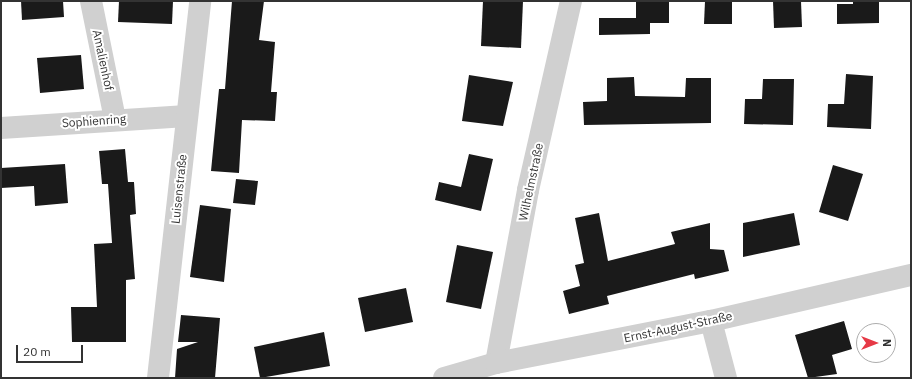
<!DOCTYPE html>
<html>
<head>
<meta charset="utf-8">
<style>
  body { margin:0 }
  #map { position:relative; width:912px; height:379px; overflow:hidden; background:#fff; font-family:"IBM Plex Sans",sans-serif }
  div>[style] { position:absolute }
  .building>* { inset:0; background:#1a1a1a }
  .street>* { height:22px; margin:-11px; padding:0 11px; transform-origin:11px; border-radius:11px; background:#d0d0d0 }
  span { translate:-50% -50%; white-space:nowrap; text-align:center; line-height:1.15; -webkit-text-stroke:4px #fff; paint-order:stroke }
  .street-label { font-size:12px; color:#333 }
  .frame { position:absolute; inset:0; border:2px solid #333; pointer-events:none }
  .north { position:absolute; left:856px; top:323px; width:40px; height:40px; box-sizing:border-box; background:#fff; border:1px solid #adadad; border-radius:50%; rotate:90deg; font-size:11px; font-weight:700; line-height:16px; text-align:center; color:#333 }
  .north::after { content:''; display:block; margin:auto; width:14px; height:18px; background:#e63946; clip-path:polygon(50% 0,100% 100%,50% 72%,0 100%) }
  .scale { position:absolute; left:16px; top:345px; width:67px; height:18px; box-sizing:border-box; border:2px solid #333; border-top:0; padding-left:5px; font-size:12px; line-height:14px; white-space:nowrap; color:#333; -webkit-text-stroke:3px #fff; paint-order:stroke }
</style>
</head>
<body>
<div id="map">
  <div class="building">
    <i style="clip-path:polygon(21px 1px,63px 1px,64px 17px,22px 20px)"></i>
    <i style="clip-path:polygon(119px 1px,173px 1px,172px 24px,118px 22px)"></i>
    <i style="clip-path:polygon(232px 1px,264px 1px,259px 40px,275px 42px,271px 92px,277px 92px,275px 121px,242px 120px,239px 173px,211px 171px,219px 89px,225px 89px)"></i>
    <i style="clip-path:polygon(483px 1px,523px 1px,521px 48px,481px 46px)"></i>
    <i style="clip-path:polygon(636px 1px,669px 1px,669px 23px,650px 23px,650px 34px,599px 35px,599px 18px,636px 18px)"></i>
    <i style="clip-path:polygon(705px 1px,732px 1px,732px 24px,704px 24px)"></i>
    <i style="clip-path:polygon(773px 1px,801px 1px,802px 27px,774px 28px)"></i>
    <i style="clip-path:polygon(853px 1px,879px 1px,879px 23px,837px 24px,837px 4px,853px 4px)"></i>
    <i style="clip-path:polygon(81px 55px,84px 89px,40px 93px,37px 58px)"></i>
    <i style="clip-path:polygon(846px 74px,873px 76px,871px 129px,827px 127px,828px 104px,844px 104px)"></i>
    <i style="clip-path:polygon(469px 75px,513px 82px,503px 126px,462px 121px)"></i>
    <i style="clip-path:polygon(634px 77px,635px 96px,685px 97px,686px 78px,711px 78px,711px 123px,584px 125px,583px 102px,607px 101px,607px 78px)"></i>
    <i style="clip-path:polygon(763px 79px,794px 79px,793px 125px,744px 124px,745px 99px,762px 99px)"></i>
    <i style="clip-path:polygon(125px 149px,128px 182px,134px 182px,136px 214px,130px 215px,135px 279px,126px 280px,126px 342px,72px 342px,71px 307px,97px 307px,94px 244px,112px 243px,108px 184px,102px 184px,99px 151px)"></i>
    <i style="clip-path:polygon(469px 154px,493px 159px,481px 211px,435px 200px,439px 182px,461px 187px)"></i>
    <i style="clip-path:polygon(65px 164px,68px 203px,35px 206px,34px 186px,1px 188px,1px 168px)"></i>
    <i style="clip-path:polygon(833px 165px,863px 174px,848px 221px,819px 212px)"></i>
    <i style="clip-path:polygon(236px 179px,258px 181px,255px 205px,233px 203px)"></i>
    <i style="clip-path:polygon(200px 205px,231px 209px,224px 282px,190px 277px)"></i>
    <i style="clip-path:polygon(599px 213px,608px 261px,675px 244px,671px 232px,710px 223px,710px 249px,724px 250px,729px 271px,695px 279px,694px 274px,607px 296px,609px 304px,569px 314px,563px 291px,580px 286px,575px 265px,584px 263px,575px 218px)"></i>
    <i style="clip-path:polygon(794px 213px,800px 245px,743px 257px,743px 223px)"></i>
    <i style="clip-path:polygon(457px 245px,493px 252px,481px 309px,446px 302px)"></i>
    <i style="clip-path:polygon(406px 288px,413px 322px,365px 332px,358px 298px)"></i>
    <i style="clip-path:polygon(181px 315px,220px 318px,215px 378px,175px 378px,177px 349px,198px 342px,178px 342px)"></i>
    <i style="clip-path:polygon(844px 321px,852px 349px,832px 355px,837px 374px,808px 378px,795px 335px)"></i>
    <i style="clip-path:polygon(324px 332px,330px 366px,260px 378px,254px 347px)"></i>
  </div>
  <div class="street">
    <i style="left:91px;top:1px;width:120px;rotate:78.5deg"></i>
    <i style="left:1px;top:128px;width:186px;rotate:-3.7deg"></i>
    <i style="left:711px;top:321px;width:59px;rotate:75.3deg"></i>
    <i style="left:496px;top:363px;width:176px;rotate:-79.5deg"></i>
    <i style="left:528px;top:190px;width:194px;rotate:-77.2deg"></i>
    <i style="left:158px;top:378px;width:379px;rotate:-83.6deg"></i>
    <i style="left:444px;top:378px;width:54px;rotate:-16.1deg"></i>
    <i style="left:496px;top:363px;width:219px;rotate:-11.1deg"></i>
    <i style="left:711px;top:321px;width:205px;rotate:-13deg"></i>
  </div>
  <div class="street-label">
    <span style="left:103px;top:60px;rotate:78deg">Amalienhof</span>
    <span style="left:94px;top:121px;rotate:-4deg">Sophienring</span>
    <span style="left:531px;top:182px;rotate:-78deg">Wilhelmstraße</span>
    <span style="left:179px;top:189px;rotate:-84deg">Luisenstraße</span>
    <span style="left:678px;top:327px;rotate:-12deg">Ernst-August-Straße</span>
  </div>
  <div class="frame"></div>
  <div class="north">N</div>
  <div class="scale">20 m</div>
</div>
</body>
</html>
